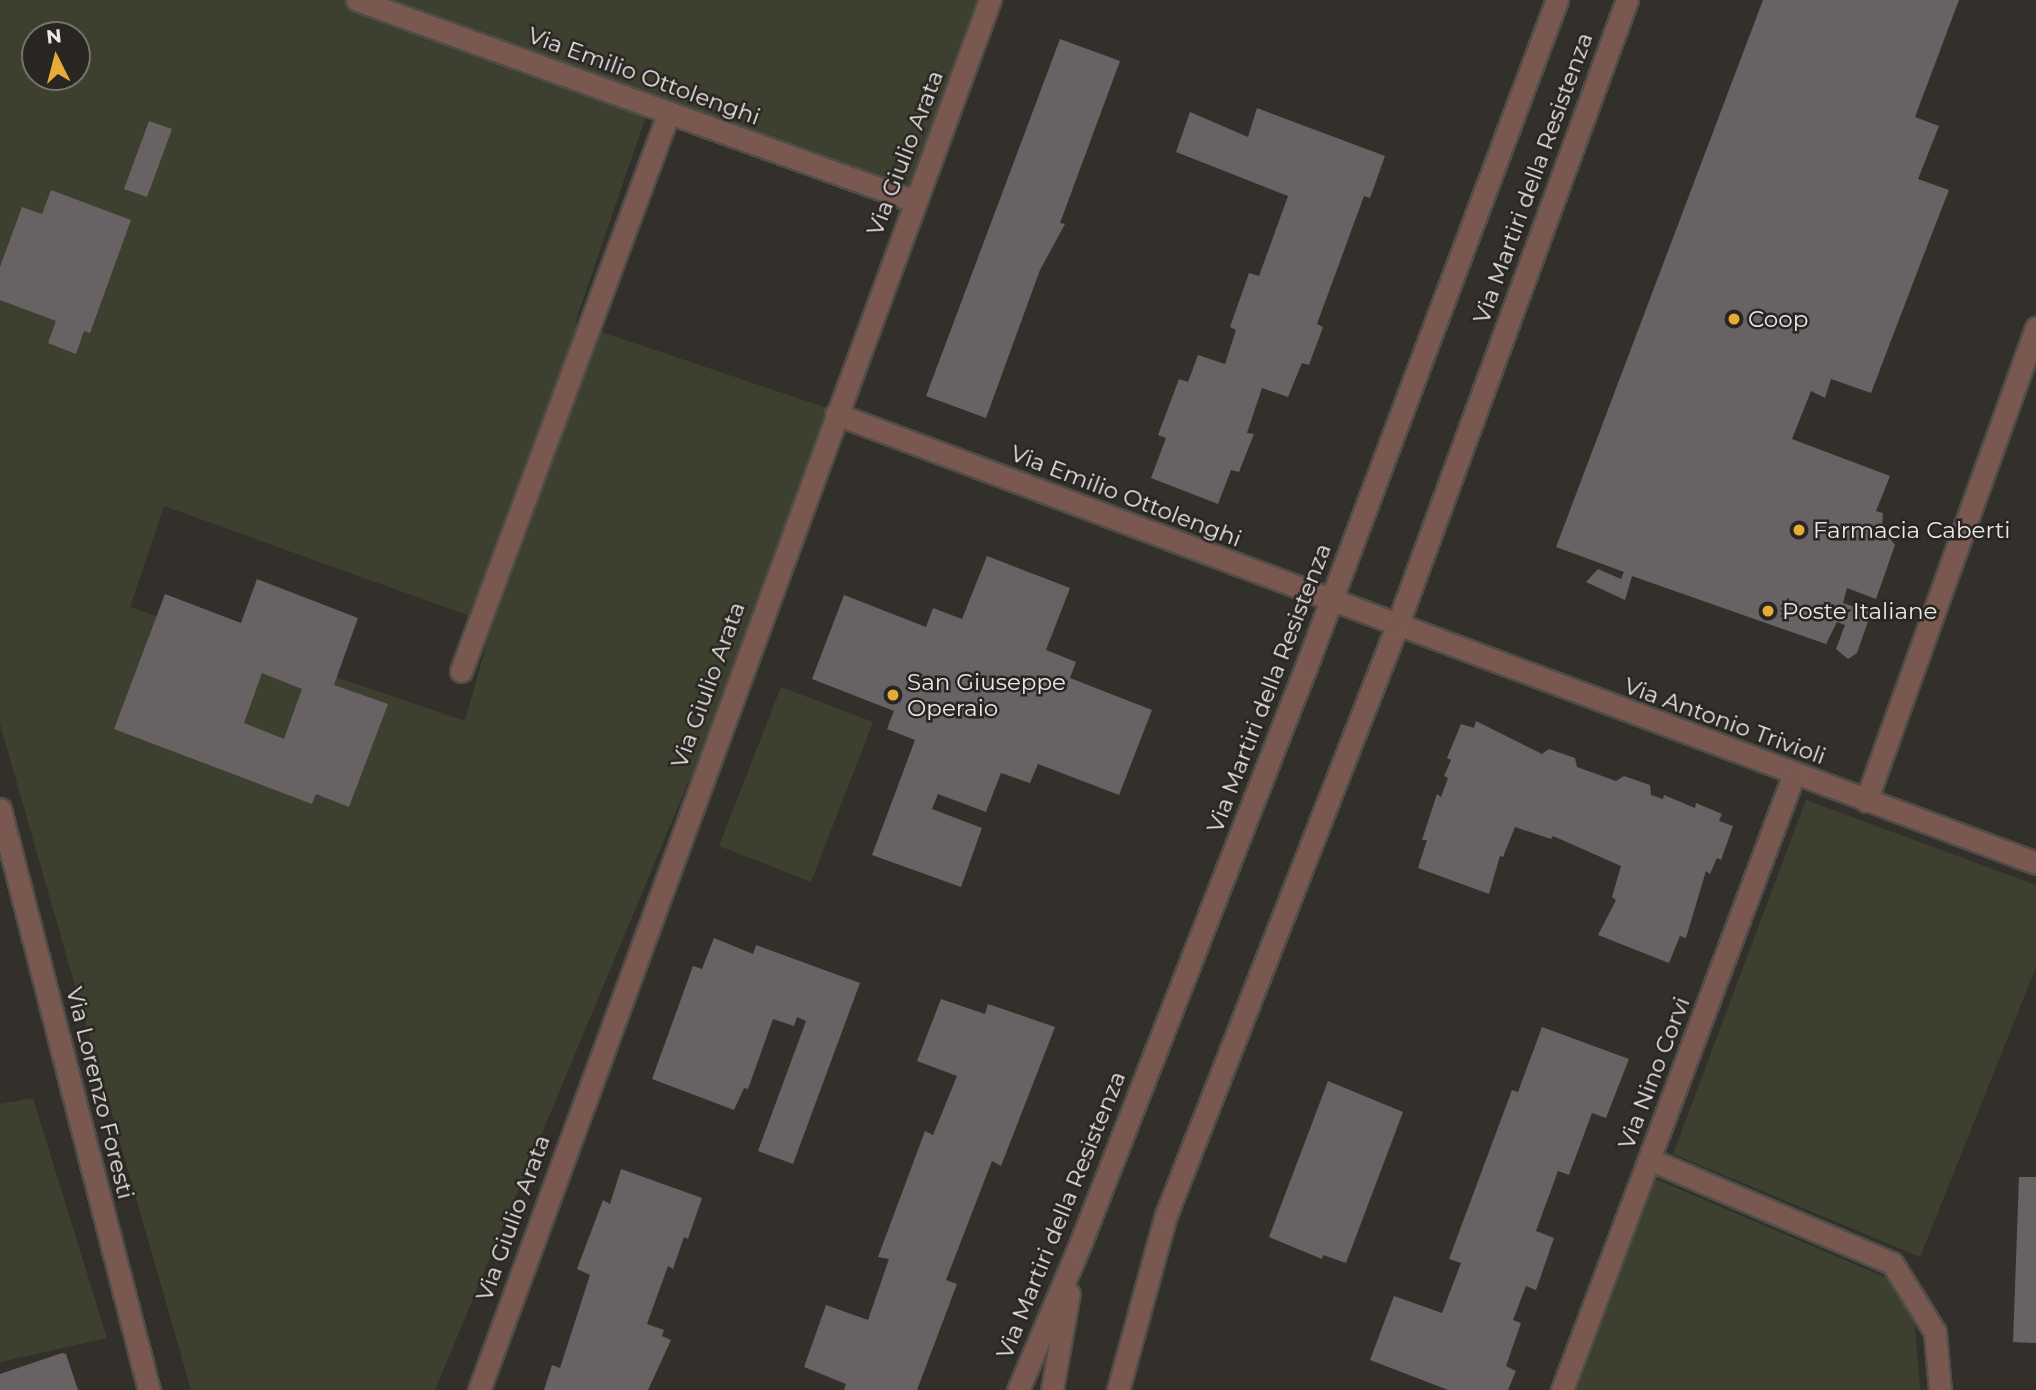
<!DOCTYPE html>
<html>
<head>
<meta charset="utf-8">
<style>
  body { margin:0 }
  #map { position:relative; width:2036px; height:1390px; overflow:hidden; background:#332f2b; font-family:Montserrat,sans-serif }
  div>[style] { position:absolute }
  .green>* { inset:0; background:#3d402e }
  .building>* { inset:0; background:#686264 }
  .roads { filter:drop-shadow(2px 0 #504c49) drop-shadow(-2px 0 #504c49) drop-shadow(0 2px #504c49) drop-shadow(0 -2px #504c49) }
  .minor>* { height:21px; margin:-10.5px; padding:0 10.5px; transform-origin:10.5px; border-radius:10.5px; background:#79594f }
  .dots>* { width:19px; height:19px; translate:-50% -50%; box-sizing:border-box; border:4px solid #292522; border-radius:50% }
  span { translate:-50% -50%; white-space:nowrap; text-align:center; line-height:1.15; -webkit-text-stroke:5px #292522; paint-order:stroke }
  .street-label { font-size:23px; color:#eae7e5 }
  .poi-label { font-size:23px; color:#eae7e5 }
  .left { translate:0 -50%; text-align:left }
  .north { position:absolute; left:21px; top:21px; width:70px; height:70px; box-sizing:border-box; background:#292522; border:2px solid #767370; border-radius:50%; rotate:354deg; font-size:19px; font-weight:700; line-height:28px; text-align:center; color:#eae7e5 }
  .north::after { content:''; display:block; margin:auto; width:24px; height:32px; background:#e6ac36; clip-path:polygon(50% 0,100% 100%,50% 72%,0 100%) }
</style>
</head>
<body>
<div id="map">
  <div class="green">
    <i style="clip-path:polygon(evenodd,0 0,993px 0,923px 197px,647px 113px,575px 323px,842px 413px,435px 1390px,191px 1390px,0 724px,0 0,35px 35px,77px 35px,77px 77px,35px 77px,35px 35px,0 0,164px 506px,492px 624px,465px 721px,130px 607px,164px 506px)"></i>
    <i style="clip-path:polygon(781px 687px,873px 722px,811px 882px,719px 846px)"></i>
    <i style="clip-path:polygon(1806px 800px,2036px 885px,2036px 967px,1920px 1257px,1673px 1154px)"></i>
    <i style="clip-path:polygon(33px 1098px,107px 1338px,0 1362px,0 1104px)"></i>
    <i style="clip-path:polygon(1651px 1177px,1887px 1278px,1915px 1324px,1920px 1390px,1577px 1390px)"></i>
  </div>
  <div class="building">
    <i style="clip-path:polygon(1763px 0,1959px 0,1915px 117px,1939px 126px,1918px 179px,1949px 190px,1931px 236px,1871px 393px,1831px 379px,1825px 398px,1811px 391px,1792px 439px,1890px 476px,1876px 511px,1883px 513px,1882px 528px,1895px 545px,1876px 599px,1847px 588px,1843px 603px,1871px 613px,1857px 653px,1848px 659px,1836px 649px,1845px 625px,1837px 622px,1826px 644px,1632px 576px,1625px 600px,1586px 582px,1598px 569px,1621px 579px,1624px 572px,1556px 547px)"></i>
    <i style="clip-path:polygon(1060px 39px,1120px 61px,1060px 223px,1065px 224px,1040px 270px,986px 418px,926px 396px)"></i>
    <i style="clip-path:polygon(1257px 108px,1385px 156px,1370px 198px,1364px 196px,1317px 324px,1323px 327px,1309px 365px,1302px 363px,1288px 397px,1262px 388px,1247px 433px,1254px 434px,1239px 472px,1231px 470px,1218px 504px,1151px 478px,1166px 438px,1158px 435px,1179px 379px,1188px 382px,1198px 355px,1225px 364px,1236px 330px,1230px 327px,1249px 273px,1259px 276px,1288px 196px,1176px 152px,1190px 112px,1248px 137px)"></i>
    <i style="clip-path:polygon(149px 121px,172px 129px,147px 197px,124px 189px)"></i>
    <i style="clip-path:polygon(51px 190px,131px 220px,90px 333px,84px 331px,76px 354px,48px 343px,56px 321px,0 300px,0 267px,22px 207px,42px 214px)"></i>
    <i style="clip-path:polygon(987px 556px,1070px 588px,1046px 650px,1076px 662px,1070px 678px,1152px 710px,1119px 795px,1038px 764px,1030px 783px,1001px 773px,986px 812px,938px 794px,932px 809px,982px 828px,961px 887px,872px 855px,915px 740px,887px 729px,894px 711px,812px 679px,844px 595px,926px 627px,933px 608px,962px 619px)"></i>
    <i style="clip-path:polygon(evenodd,257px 579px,358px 618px,334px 685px,388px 704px,349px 807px,316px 794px,312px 804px,114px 729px,165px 594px,241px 623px,257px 579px,262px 673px,302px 689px,284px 739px,244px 723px,262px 673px)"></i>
    <i style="clip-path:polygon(1476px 721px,1542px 754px,1549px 749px,1575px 758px,1577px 767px,1616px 781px,1624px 776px,1650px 785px,1651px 795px,1663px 799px,1664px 795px,1695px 808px,1696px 803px,1722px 814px,1719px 821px,1733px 826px,1721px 860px,1717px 858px,1710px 874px,1706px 871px,1686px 938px,1680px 936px,1669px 963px,1598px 935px,1616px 900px,1612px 897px,1621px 866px,1553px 836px,1551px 839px,1515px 827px,1503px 857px,1500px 856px,1489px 894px,1418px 868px,1427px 840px,1422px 840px,1437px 794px,1441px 797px,1448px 778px,1444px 776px,1451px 760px,1447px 758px,1461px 724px,1474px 728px)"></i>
    <i style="clip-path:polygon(714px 938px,753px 954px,756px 945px,860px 983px,793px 1164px,758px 1151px,806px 1021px,797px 1017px,794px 1026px,773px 1019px,748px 1089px,744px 1088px,734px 1110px,652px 1079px,693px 966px,702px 969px)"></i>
    <i style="clip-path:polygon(941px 999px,985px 1014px,988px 1004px,1055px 1027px,1001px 1166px,992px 1161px,946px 1280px,957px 1284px,917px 1390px,844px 1390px,846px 1384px,804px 1367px,826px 1305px,868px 1320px,889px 1259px,878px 1257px,925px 1131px,933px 1135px,957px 1076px,917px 1061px)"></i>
    <i style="clip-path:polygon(1542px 1027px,1629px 1059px,1606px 1118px,1592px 1113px,1569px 1175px,1558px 1171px,1536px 1231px,1554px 1238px,1536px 1290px,1526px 1286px,1513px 1320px,1521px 1323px,1506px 1366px,1516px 1371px,1508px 1390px,1448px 1390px,1370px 1360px,1394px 1296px,1442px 1313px,1461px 1263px,1449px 1259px,1512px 1090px,1518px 1092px)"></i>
    <i style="clip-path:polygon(1328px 1081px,1403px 1112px,1346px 1263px,1323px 1255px,1322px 1259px,1269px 1237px)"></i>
    <i style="clip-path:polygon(621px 1169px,702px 1198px,688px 1239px,684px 1237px,673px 1269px,668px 1266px,647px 1324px,664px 1330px,662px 1336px,671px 1340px,648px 1390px,544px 1390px,552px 1365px,560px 1368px,590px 1275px,577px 1269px,603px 1200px,610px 1204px)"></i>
    <i style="clip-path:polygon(2019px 1177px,2036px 1177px,2036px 1343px,2013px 1342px)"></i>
    <i style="clip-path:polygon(62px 1353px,66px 1354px,78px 1390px,0 1390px,0 1374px)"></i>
  </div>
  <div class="roads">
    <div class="minor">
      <i style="left:357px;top:0;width:592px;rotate:19.84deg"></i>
      <i style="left:836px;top:414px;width:1281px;rotate:20.51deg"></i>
      <i style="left:461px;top:671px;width:596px;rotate:-69.59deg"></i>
      <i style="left:1866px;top:801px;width:503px;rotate:-70.23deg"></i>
      <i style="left:0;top:809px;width:600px;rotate:75.62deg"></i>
      <i style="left:1649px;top:1159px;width:264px;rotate:23.2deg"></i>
      <i style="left:1892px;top:1263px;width:81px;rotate:58.1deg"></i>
      <i style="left:1935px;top:1332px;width:58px;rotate:85.1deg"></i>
      <i style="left:479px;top:1390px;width:1481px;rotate:-69.82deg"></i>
      <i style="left:1018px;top:1390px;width:155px;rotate:-66.9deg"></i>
      <i style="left:1079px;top:1247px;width:623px;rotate:-68.63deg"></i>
      <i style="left:1306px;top:667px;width:713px;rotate:-69.38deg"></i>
      <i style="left:1052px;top:1390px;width:98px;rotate:-80.1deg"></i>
      <i style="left:1118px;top:1390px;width:181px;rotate:-74.7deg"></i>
      <i style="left:1166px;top:1215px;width:633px;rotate:-68.59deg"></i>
      <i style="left:1397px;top:626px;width:667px;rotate:-69.83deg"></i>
      <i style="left:1562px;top:1390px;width:658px;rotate:-69.36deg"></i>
    </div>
  </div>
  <div class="dots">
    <i style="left:1734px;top:319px;background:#e6ac36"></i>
    <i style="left:1799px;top:530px;background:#e6ac36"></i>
    <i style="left:1768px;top:611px;background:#e6ac36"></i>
    <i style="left:893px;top:695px;background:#e6ac36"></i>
  </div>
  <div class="street-label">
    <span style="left:644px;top:76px;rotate:20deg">Via Emilio Ottolenghi</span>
    <span style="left:905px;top:153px;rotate:-69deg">Via Giulio Arata</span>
    <span style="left:1533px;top:178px;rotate:-70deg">Via Martiri della Resistenza</span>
    <span style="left:1126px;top:496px;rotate:21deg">Via Emilio Ottolenghi</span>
    <span style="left:708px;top:685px;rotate:-70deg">Via Giulio Arata</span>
    <span style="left:1269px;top:688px;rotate:-69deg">Via Martiri della Resistenza</span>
    <span style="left:1725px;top:721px;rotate:20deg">Via Antonio Trivioli</span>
    <span style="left:1654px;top:1073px;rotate:-69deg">Via Nino Corvi</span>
    <span style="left:100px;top:1093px;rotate:76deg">Via Lorenzo Foresti</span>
    <span style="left:1061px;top:1215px;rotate:-68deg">Via Martiri della Resistenza</span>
    <span style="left:513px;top:1218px;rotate:-70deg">Via Giulio Arata</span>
  </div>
  <div class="poi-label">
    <span class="left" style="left:1748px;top:319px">Coop</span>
    <span class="left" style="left:1813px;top:530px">Farmacia Caberti</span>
    <span class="left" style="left:1782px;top:611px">Poste Italiane</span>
    <span class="left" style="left:907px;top:695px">San Giuseppe<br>Operaio</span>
  </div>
  <div class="north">N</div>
</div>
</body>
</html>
